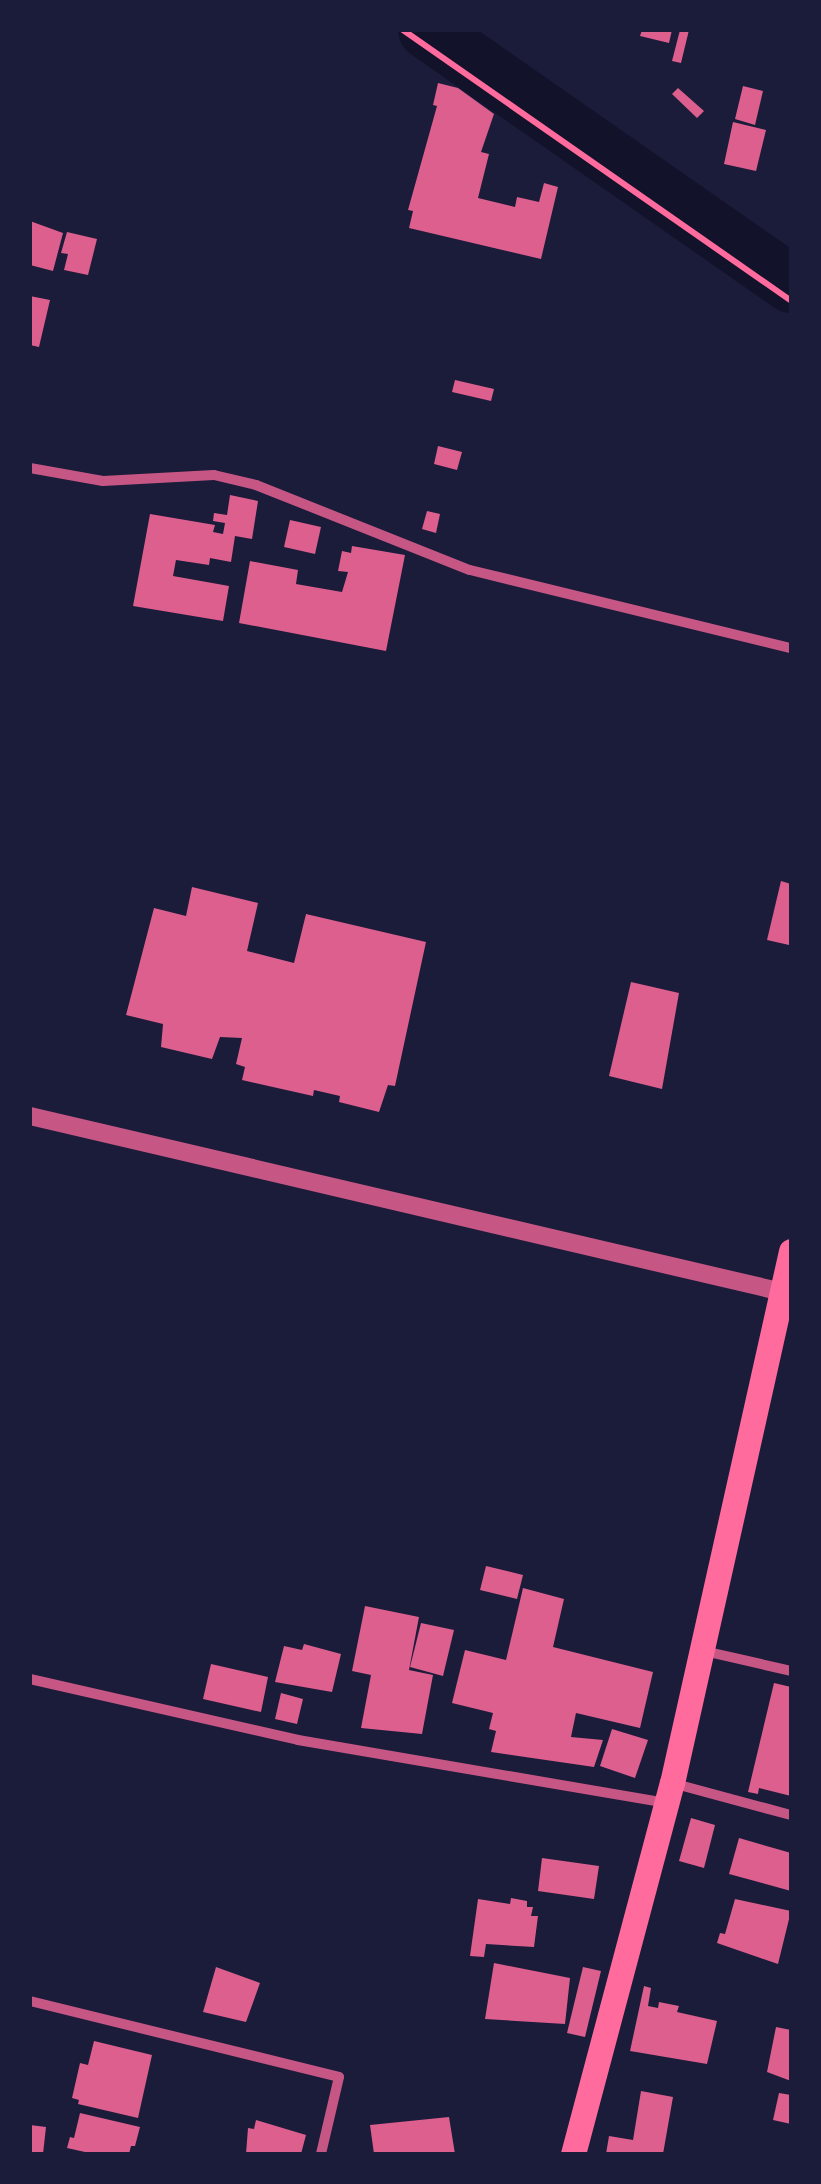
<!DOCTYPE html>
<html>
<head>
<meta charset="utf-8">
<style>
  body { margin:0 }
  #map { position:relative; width:821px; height:2184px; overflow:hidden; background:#1b1b3a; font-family:"Archivo Narrow",sans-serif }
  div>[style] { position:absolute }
  .river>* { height:58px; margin:-29px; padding:0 29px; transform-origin:29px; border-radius:29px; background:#12122b }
  .building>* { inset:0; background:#dd5f8e }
  .path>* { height:6px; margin:-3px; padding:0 3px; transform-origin:3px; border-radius:3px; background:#ff6b9d }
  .minor>* { height:10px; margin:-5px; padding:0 5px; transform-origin:5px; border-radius:5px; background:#c65784 }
  .tertiary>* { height:18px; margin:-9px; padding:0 9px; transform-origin:9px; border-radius:9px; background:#c65784 }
  .primary>* { height:25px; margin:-12.5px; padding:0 12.5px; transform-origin:12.5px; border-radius:12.5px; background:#ff6b9d }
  span { translate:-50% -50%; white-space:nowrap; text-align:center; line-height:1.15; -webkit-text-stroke:10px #1b1b3a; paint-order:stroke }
  .frame { position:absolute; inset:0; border:32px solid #1b1b3a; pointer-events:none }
</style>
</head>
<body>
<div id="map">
  <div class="river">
    <i style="left:427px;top:30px;width:444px;rotate:34.9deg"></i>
  </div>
  <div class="building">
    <i style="clip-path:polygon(642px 30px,672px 30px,669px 43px,640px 36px)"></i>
    <i style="clip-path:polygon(680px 30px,689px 30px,681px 63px,672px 61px)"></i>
    <i style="clip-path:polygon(438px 83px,458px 88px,494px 114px,481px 152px,489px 154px,478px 198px,515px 207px,517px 197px,539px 202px,544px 183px,558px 187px,541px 259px,409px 228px,413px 211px,408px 210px,437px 106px,433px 105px)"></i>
    <i style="clip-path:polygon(743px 86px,763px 91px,755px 125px,735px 119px)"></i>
    <i style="clip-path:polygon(678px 88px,704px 111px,697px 118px,672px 94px)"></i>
    <i style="clip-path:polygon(733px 122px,766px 130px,756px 171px,724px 164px)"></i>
    <i style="clip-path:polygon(30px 221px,63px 233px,53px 271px,30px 265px)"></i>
    <i style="clip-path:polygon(67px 232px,97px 239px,88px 275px,64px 270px,68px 254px,61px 253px)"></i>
    <i style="clip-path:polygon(30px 296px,50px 300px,39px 347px,30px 345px)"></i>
    <i style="clip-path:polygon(455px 380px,494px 389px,491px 401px,452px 392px)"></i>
    <i style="clip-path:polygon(438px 446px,462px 452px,457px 470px,434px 464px)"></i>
    <i style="clip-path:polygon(230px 495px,258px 501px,252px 539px,235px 536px,231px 562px,210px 558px,209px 565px,176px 560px,173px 576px,229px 586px,223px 621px,133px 606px,150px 514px,215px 525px,213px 532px,223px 534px,225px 523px,213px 521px,214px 513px,227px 515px)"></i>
    <i style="clip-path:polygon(427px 511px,440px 514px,436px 533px,422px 529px)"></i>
    <i style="clip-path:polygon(290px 520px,321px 527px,315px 554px,284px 547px)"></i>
    <i style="clip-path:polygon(352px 546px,405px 555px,386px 651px,239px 623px,250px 561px,298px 570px,296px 584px,342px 592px,348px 572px,338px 571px,342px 551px,351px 553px)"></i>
    <i style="clip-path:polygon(781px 881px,791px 884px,789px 945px,767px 940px)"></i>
    <i style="clip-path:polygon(192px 887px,258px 903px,247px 951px,294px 963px,306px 914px,426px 942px,395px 1086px,388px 1085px,379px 1112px,339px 1102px,340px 1096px,314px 1090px,313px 1096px,242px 1080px,245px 1067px,236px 1064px,242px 1038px,220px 1037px,212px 1059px,161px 1047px,163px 1024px,126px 1015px,154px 908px,186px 916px)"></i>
    <i style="clip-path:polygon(631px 982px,679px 993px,662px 1089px,609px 1076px)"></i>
    <i style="clip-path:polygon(486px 1566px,523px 1575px,517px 1599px,480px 1590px)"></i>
    <i style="clip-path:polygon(523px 1588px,564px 1599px,553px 1647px,653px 1672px,640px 1728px,576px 1713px,571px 1737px,603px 1740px,594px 1767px,491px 1752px,496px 1731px,489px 1729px,493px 1713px,452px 1703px,465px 1650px,506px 1660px)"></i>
    <i style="clip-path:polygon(365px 1606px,419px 1617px,409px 1670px,433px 1675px,422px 1734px,361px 1728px,371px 1675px,352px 1671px)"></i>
    <i style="clip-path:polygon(421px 1623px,454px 1630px,443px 1676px,410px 1667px)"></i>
    <i style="clip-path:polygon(304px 1644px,341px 1654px,332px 1692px,275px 1682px,284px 1646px,302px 1650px)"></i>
    <i style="clip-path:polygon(211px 1664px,268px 1677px,261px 1712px,203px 1699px)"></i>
    <i style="clip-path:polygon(774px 1683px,791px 1687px,791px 1796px,759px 1788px,758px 1794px,748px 1792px)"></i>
    <i style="clip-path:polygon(281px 1693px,303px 1699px,297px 1724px,275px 1719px)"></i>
    <i style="clip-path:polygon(612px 1729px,648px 1740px,635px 1778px,600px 1766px)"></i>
    <i style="clip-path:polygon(691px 1818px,715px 1825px,704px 1868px,679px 1861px)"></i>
    <i style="clip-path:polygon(739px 1838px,791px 1853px,791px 1891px,729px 1874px)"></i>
    <i style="clip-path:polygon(542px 1858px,599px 1866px,594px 1899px,538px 1891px)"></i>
    <i style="clip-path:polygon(511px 1898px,527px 1901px,527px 1907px,533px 1907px,531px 1916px,538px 1916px,534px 1947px,486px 1944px,484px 1957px,470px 1956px,478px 1899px,510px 1904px)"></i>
    <i style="clip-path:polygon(735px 1899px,791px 1911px,778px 1964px,717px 1943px,720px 1933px,725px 1934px)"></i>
    <i style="clip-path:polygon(494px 1963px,570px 1978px,565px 2024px,485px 2019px)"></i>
    <i style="clip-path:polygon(216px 1967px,260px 1983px,246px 2022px,203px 2012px)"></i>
    <i style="clip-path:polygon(583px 1967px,601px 1971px,585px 2037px,567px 2033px)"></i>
    <i style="clip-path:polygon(644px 1986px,651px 1988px,648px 2006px,658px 2008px,659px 2002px,679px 2006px,677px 2012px,717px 2021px,707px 2064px,630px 2051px)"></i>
    <i style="clip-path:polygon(776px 2027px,791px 2030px,791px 2081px,767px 2072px)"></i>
    <i style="clip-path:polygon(94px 2041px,152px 2055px,138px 2118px,78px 2104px,79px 2100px,72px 2098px,80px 2063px,88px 2065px)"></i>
    <i style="clip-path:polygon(641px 2091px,673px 2097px,663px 2154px,606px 2154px,609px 2136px,633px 2140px)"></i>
    <i style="clip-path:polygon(779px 2093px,791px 2095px,791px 2124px,773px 2120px)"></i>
    <i style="clip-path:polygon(80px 2113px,140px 2127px,135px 2146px,131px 2146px,129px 2154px,94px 2154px,67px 2148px,70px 2137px,74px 2138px)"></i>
    <i style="clip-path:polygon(449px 2117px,455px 2154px,374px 2154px,370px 2125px)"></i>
    <i style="clip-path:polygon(256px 2120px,306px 2135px,301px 2154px,246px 2154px,248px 2128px,254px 2129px)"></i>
    <i style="clip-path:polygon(30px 2125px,46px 2127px,43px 2154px,30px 2154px)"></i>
  </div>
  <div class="path">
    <i style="left:403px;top:30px;width:473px;rotate:34.9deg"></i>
  </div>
  <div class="minor">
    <i style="left:30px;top:468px;width:74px;rotate:10.1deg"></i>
    <i style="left:103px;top:481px;width:111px;rotate:-3.1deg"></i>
    <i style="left:214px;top:475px;width:43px;rotate:13.4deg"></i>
    <i style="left:256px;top:485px;width:230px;rotate:21.7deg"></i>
    <i style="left:470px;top:570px;width:330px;rotate:13.7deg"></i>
    <i style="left:704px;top:1651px;width:89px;rotate:12.9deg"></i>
    <i style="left:30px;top:1679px;width:275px;rotate:12.8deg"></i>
    <i style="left:298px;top:1740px;width:372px;rotate:9.7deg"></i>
    <i style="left:672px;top:1783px;width:123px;rotate:15.1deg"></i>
    <i style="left:30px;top:2001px;width:318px;rotate:13.8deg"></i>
    <i style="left:339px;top:2077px;width:79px;rotate:103.2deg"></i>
  </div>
  <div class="tertiary">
    <i style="left:30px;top:1116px;width:782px;rotate:13.16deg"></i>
  </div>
  <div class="primary">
    <i style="left:573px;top:2154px;width:384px;rotate:-75.1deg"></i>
    <i style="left:672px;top:1783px;width:545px;rotate:-77.39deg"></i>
  </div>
  <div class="frame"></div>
</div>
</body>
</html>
